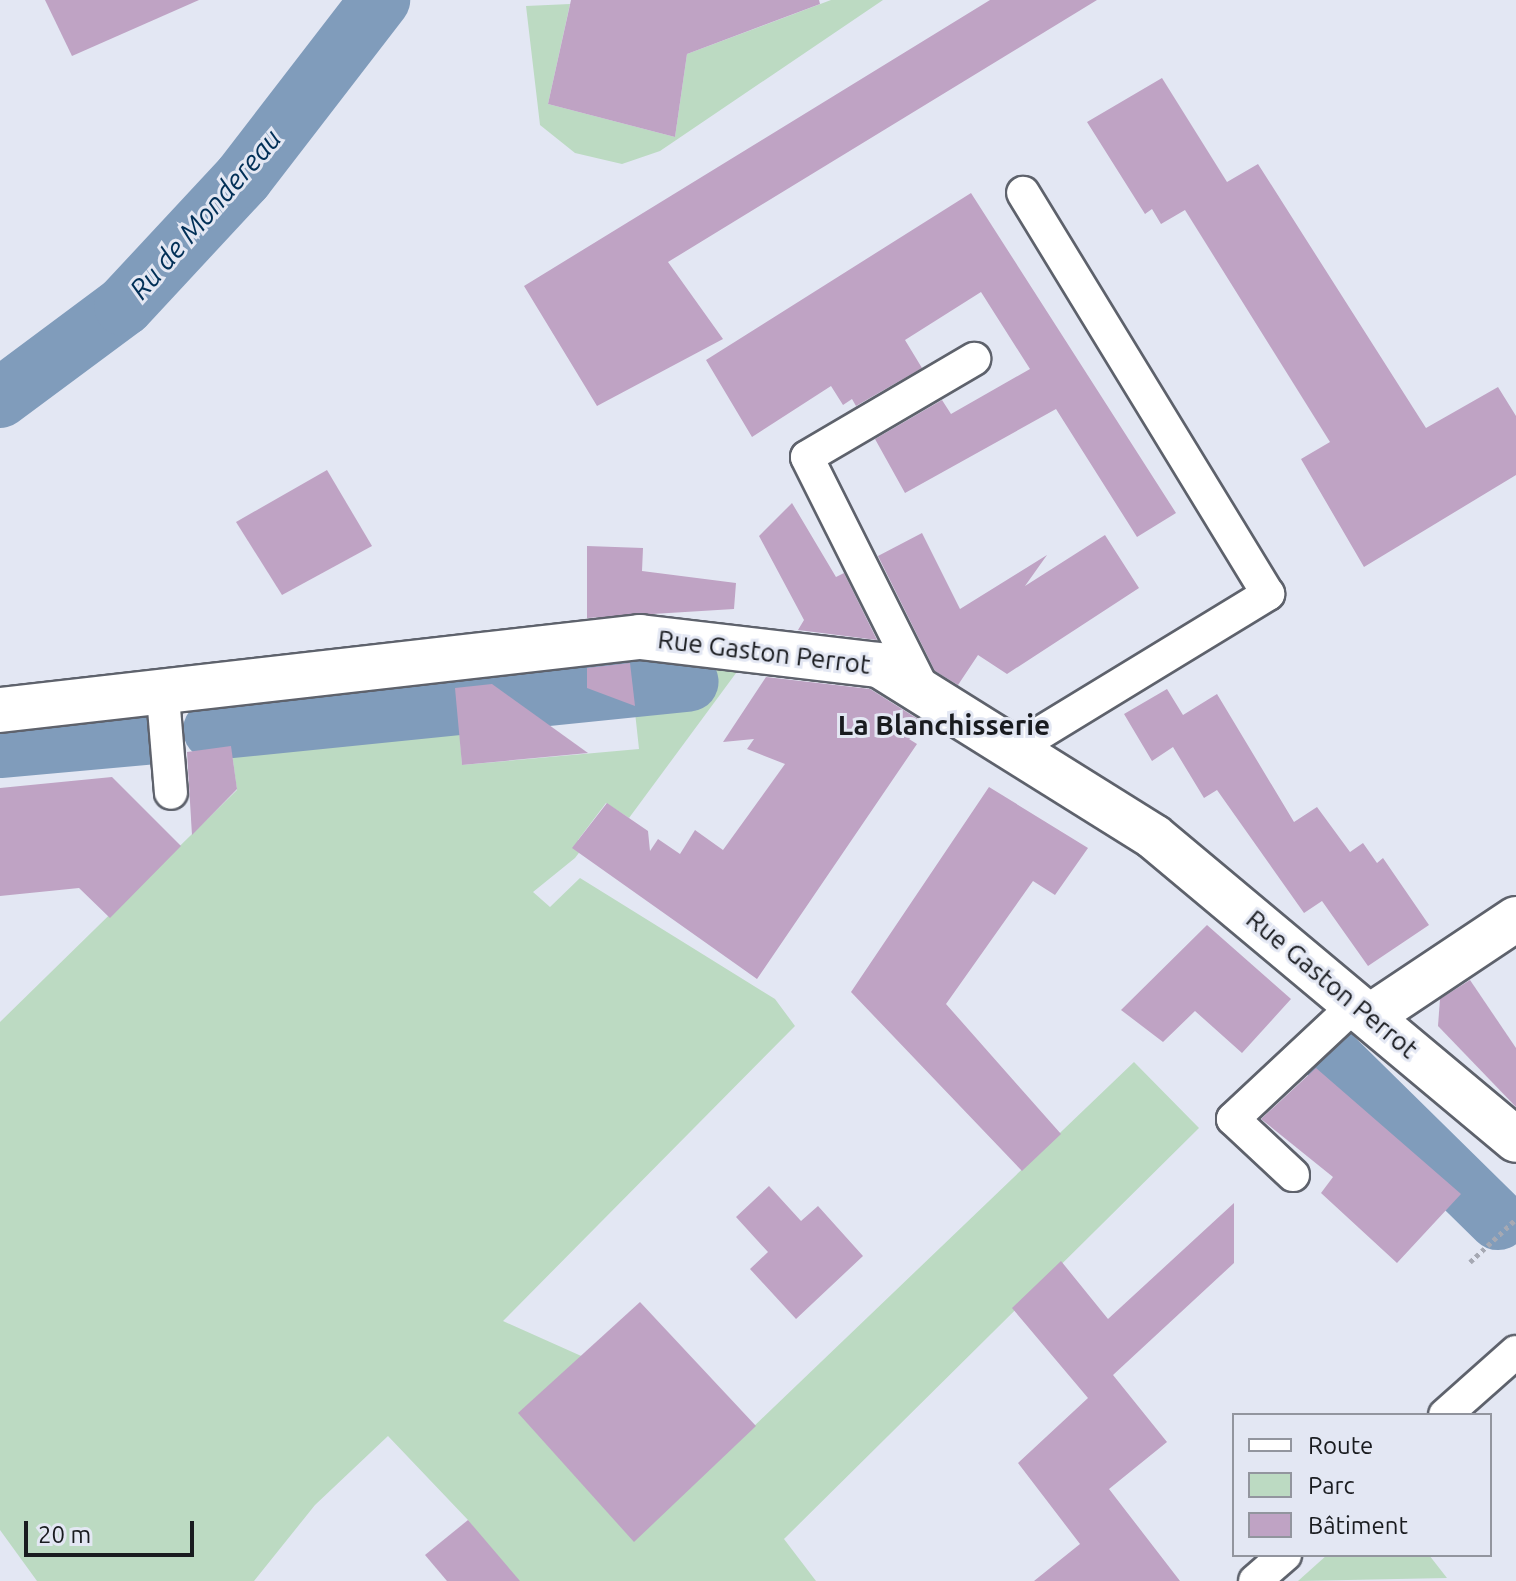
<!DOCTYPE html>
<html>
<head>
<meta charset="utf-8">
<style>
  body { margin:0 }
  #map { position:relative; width:1516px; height:1581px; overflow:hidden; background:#e3e7f3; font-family:Ubuntu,sans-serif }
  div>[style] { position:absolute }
  .green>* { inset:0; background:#bcdac2 }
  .canal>* { height:60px; margin:-30px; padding:0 30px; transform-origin:30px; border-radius:30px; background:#809cbb }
  .building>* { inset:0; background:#bfa3c4 }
  .path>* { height:5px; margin-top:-2.5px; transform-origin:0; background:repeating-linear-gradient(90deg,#a6a9b3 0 4px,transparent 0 8px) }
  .roads { filter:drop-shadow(2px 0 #5e626c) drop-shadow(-2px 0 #5e626c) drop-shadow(0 2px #5e626c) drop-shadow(0 -2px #5e626c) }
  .lane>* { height:32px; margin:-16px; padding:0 16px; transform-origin:16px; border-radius:16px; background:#fff }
  .street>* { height:44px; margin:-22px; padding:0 22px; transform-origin:22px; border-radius:22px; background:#fff }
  span { translate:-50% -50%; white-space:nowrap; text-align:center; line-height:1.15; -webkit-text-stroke:6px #e3e7f3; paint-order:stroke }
  .street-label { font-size:26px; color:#191b1f }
  .water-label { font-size:28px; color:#012f56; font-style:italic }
  .neighbourhood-label { font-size:28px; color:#191b1f; font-weight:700 }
  .legend { position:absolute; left:1232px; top:1413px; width:260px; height:144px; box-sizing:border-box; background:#e3e7f3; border:2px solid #92959e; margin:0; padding:10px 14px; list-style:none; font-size:24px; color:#191b1f }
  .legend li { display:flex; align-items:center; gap:16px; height:40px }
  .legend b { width:40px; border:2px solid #92959e }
  .scale { position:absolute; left:24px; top:1521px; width:170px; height:36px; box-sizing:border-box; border:4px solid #191b1f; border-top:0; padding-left:10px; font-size:24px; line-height:28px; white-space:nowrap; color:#191b1f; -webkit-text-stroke:6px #e3e7f3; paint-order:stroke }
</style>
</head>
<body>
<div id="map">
  <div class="green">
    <i style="clip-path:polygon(831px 0,883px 0,660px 151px,622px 164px,575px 153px,540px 125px,526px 6px,570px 4px,548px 104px,675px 137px,687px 54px)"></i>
    <i style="clip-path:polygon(699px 666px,739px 669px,629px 818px,606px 803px,578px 840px,584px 846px,575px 858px,533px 892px,550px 907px,580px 878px,775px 999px,795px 1026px,503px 1321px,749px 1431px,1134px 1062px,1199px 1128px,784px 1539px,816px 1581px,513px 1581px,468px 1520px,388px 1436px,315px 1505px,254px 1581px,37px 1581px,0 1530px,0 1022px,237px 790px,231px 746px,459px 725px,462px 765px,639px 749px,634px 703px,673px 699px)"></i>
    <i style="clip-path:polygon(1327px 1555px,1429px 1555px,1447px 1578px,1298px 1581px)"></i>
  </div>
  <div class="canal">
    <i style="left:0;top:398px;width:154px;rotate:-36.6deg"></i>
    <i style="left:124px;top:306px;width:175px;rotate:-47.1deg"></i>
    <i style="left:243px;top:178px;width:225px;rotate:-52.4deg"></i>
    <i style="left:213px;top:730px;width:478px;rotate:-5.8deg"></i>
    <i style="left:0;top:748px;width:147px;rotate:-5.1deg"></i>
    <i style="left:1329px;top:1054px;width:237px;rotate:44.5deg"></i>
  </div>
  <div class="building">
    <i style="clip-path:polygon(45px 0,199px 0,72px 56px)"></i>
    <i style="clip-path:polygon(571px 0,819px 0,820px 4px,687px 54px,675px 137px,548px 104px)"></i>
    <i style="clip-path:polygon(990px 0,1097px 0,668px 262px,723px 339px,597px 406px,524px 286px)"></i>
    <i style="clip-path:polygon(1162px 78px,1227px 182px,1258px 164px,1426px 428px,1498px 387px,1516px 416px,1516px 475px,1364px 567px,1301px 459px,1330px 442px,1185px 210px,1161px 224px,1152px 209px,1145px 214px,1087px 122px)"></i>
    <i style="clip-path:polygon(971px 193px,1176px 513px,1137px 537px,1056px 409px,905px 493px,875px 439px,942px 400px,951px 414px,1030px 369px,981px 292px,905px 340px,922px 368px,856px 406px,852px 399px,843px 405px,831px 386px,752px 437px,706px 360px)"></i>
    <i style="clip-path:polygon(327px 470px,372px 546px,282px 595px,236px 522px)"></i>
    <i style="clip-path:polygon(792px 503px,836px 577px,844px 573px,877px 640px,798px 630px,804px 620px,759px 536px)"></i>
    <i style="clip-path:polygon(922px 533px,960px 609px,1047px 555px,1025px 586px,1105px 535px,1139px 588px,1007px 674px,978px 655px,958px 685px,935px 671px,878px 556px)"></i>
    <i style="clip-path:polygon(587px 546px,643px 548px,642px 571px,736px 583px,734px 609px,587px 618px)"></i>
    <i style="clip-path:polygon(630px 663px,635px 706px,587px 688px,587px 668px)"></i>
    <i style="clip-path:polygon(766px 677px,870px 689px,929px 726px,909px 739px,917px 744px,757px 979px,572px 848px,607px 803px,648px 831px,650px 851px,658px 839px,680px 854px,695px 830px,723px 850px,785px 764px,747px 749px,754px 739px,723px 742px)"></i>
    <i style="clip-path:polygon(492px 684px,588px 753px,462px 765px,455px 688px)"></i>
    <i style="clip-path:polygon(1167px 689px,1183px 715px,1217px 694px,1294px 822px,1317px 807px,1350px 852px,1363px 843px,1377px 863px,1383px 858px,1429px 925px,1368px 966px,1322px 901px,1304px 913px,1217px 790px,1204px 798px,1173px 747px,1152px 761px,1124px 714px)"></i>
    <i style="clip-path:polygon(231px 746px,237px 789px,192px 835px,187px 752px)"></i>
    <i style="clip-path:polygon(112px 777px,181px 846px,110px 918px,79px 888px,0 896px,0 788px)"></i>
    <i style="clip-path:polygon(989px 787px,1088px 848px,1055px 895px,1033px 881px,946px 1004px,1061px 1134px,1022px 1171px,851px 992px)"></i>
    <i style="clip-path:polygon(1207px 925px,1291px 999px,1242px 1053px,1195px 1011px,1163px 1042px,1121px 1010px)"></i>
    <i style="clip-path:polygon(1470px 980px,1516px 1048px,1516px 1107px,1438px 1026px,1440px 999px)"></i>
    <i style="clip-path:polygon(1316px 1068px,1461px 1194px,1397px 1263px,1321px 1193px,1333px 1177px,1261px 1119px)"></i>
    <i style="clip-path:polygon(769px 1186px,801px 1221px,818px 1206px,863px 1256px,796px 1319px,750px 1269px,768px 1252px,736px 1217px)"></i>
    <i style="clip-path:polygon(1234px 1203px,1234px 1263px,1113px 1375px,1167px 1442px,1109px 1489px,1180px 1581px,1034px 1581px,1080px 1544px,1018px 1463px,1088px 1398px,1012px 1308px,1061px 1261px,1108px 1319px)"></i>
    <i style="clip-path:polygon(640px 1302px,756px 1426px,634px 1542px,518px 1413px)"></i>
    <i style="clip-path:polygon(468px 1520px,520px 1581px,447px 1581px,425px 1555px)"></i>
  </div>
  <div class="path">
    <i style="left:1470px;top:1262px;width:63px;rotate:-43.1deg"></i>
  </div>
  <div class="roads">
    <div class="lane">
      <i style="left:923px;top:689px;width:259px;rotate:-116.6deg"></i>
      <i style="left:807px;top:457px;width:194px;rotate:-30.4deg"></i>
      <i style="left:163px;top:696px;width:97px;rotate:85.3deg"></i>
      <i style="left:1014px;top:749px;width:298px;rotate:-31.4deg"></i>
      <i style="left:1268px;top:594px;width:470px;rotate:-121.4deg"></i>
      <i style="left:1293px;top:1175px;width:82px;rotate:-137deg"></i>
      <i style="left:1233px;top:1119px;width:170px;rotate:-43.1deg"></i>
      <i style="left:1445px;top:1415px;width:95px;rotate:-41.6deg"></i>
      <i style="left:1255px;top:1581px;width:40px;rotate:-41deg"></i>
    </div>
    <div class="street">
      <i style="left:0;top:710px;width:644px;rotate:-6.51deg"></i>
      <i style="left:640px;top:637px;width:241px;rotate:6.7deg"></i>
      <i style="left:879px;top:665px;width:324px;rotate:32deg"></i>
      <i style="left:1154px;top:837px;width:472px;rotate:39.9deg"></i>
      <i style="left:1372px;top:1015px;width:173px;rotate:-33.7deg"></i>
    </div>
  </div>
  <div class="street-label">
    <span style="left:764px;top:652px;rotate:7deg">Rue Gaston Perrot</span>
    <span style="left:1332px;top:984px;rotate:40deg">Rue Gaston Perrot</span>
  </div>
  <div class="water-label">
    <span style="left:205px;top:214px;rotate:-49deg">Ru de Mondereau</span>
  </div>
  <div class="neighbourhood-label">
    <span style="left:944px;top:725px">La Blanchisserie</span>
  </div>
  <ul class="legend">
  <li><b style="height:10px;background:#fff"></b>Route</li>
  <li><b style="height:22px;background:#bcdac2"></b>Parc</li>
  <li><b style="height:22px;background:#bfa3c4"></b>Bâtiment</li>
  </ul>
  <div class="scale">20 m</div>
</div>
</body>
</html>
